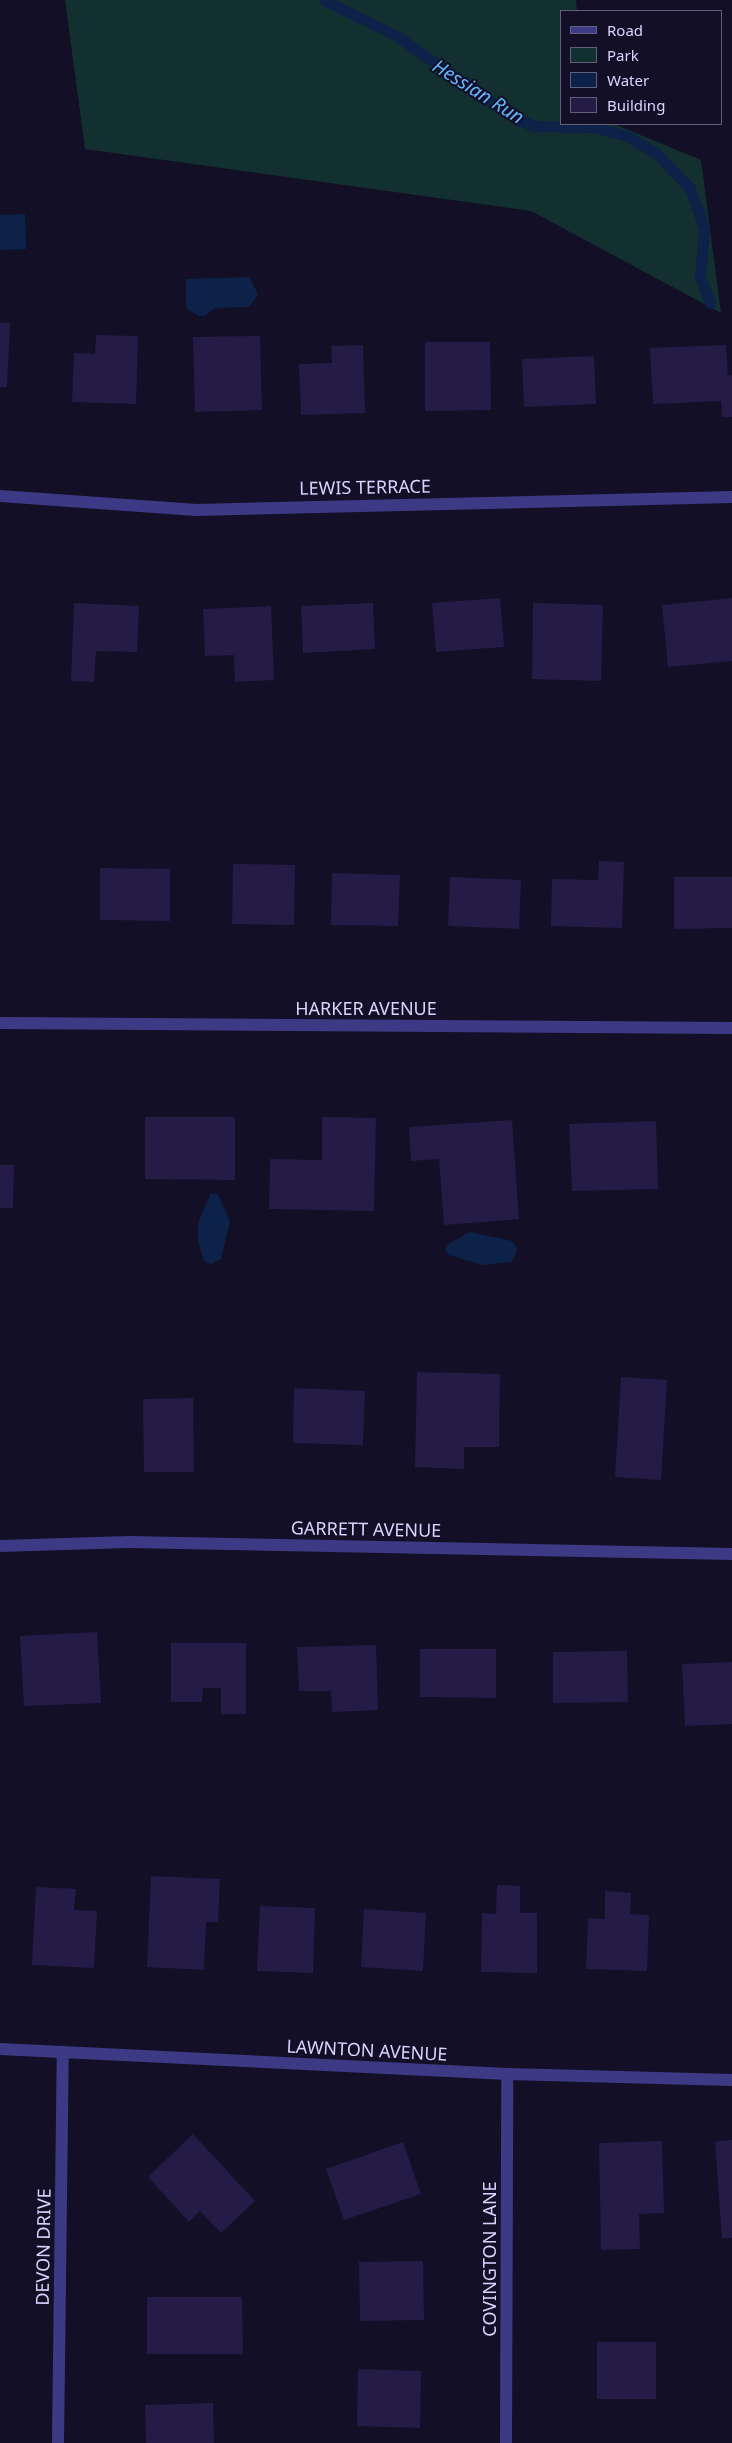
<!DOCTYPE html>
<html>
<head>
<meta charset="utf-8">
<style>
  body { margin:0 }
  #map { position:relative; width:732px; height:2443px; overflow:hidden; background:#130f26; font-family:"Noto Sans",sans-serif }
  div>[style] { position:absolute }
  .green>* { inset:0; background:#12302f }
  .water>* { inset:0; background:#0c2248 }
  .stream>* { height:11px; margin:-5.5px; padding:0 5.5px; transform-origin:5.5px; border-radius:5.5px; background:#0c2248 }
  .building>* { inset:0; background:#241b47 }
  .street>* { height:12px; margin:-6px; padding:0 6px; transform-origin:6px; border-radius:6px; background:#3d3a85 }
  span { translate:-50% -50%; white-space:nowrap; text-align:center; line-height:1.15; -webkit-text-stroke:4px #130f26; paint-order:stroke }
  .street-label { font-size:18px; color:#d9d4ff }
  .water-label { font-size:19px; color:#62b6ff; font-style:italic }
  .legend { position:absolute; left:560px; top:10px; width:162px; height:115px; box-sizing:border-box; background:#130f26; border:1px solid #625e7d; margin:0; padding:6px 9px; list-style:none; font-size:15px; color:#d9d4ff }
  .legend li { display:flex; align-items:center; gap:10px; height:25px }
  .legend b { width:25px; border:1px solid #625e7d }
</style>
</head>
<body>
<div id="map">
  <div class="green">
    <i style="clip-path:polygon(65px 0,576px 0,577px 11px,561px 11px,561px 124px,614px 124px,701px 160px,721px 313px,531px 211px,85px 149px)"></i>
  </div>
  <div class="water">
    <i style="clip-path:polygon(25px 214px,26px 249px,0 250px,0 215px)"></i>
    <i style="clip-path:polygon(249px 277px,258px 294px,249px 307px,215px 308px,205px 316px,198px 316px,186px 308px,186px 279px)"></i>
    <i style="clip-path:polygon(211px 1193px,218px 1194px,230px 1221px,221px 1259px,211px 1264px,204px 1261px,198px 1241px,198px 1223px)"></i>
    <i style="clip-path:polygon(470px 1232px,512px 1241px,517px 1247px,515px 1256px,511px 1262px,482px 1265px,449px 1255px,445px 1250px,448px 1244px)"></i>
  </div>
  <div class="stream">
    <i style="left:324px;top:0;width:79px;rotate:26.2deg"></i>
    <i style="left:395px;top:35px;width:147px;rotate:34.8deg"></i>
    <i style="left:516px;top:119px;width:19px;rotate:21deg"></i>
    <i style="left:534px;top:126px;width:58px;rotate:1deg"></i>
    <i style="left:592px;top:127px;width:34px;rotate:14deg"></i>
    <i style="left:625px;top:135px;width:34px;rotate:30deg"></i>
    <i style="left:655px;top:152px;width:49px;rotate:45.8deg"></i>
    <i style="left:689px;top:187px;width:25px;rotate:69deg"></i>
    <i style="left:698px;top:210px;width:21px;rotate:73deg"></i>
    <i style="left:704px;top:230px;width:47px;rotate:94.9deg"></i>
    <i style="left:700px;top:277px;width:28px;rotate:69deg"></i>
  </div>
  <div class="building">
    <i style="clip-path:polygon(0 322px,10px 323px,7px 387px,0 387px)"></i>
    <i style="clip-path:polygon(96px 335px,138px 336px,136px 404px,72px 402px,74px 353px,95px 354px)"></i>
    <i style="clip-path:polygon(260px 336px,262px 410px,195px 412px,193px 337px)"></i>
    <i style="clip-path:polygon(425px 342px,490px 342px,491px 410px,425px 411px)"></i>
    <i style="clip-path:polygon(363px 345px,365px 413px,301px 415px,299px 364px,332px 363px,331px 346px)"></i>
    <i style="clip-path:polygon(726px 345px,728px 376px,732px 375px,732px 417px,722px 417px,721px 401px,653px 404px,650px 348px)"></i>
    <i style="clip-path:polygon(594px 356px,596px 404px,524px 407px,522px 359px)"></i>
    <i style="clip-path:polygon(500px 598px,504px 647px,436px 652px,432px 603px)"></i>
    <i style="clip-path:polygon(732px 598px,732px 661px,668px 667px,662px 605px)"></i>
    <i style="clip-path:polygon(74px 603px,139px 606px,137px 652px,96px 651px,94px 682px,71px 681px)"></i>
    <i style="clip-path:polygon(373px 603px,375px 649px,303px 653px,301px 606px)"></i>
    <i style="clip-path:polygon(533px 603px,603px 605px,601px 681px,532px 679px)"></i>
    <i style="clip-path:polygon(271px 606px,274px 680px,235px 682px,234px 655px,205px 656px,203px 609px)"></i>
    <i style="clip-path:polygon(599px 861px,624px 862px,622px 928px,551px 926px,552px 879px,598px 880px)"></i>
    <i style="clip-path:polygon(233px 864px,295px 865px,294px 925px,232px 924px)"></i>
    <i style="clip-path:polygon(100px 868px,170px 869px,170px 921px,100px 920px)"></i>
    <i style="clip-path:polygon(332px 873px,400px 875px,398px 926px,331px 925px)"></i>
    <i style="clip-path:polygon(450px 877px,521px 880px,519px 929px,448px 926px)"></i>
    <i style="clip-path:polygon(674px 877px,732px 877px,732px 928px,674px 929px)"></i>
    <i style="clip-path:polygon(145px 1117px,235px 1117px,235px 1180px,145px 1179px)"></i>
    <i style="clip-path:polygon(322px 1117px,376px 1118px,374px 1211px,269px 1209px,270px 1159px,322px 1160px)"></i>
    <i style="clip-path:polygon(512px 1120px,519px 1219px,444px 1225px,439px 1159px,411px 1161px,409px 1127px)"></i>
    <i style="clip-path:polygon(656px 1121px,658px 1189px,572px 1191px,569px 1124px)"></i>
    <i style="clip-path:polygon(0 1165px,14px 1165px,13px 1208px,0 1208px)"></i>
    <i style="clip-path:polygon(417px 1372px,500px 1374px,499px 1447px,464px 1447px,464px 1469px,415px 1467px)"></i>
    <i style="clip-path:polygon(621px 1377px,667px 1380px,661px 1480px,615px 1477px)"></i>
    <i style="clip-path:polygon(294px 1388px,365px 1391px,363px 1445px,293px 1443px)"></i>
    <i style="clip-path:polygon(193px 1398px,194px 1472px,144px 1472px,143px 1399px)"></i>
    <i style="clip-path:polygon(97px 1632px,101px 1703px,24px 1706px,20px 1636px)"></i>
    <i style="clip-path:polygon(171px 1643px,246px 1643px,246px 1714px,221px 1714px,221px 1688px,203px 1688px,202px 1702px,171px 1702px)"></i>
    <i style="clip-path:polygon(376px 1645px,378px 1710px,332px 1712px,331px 1691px,299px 1691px,297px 1647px)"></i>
    <i style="clip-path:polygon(420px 1649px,496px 1649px,496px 1698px,420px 1697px)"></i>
    <i style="clip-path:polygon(627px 1651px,628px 1702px,553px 1703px,553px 1652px)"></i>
    <i style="clip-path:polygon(732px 1662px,732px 1724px,685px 1726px,682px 1664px)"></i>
    <i style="clip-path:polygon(151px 1876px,220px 1879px,218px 1922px,206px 1922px,204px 1970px,147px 1967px)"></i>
    <i style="clip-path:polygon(497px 1885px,520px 1886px,520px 1913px,537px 1913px,537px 1973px,481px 1972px,482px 1913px,496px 1914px)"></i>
    <i style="clip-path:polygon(36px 1887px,76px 1889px,74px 1910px,97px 1911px,94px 1968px,32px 1965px)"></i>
    <i style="clip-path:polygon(605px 1891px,631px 1893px,630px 1914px,649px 1915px,647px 1971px,586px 1969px,588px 1918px,605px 1919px)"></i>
    <i style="clip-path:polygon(260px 1906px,315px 1908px,313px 1973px,257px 1971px)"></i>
    <i style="clip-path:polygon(364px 1909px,426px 1913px,423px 1971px,361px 1967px)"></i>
    <i style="clip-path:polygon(193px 2134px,255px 2201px,221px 2233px,200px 2211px,189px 2222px,148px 2177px)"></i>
    <i style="clip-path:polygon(732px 2140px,732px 2238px,722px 2238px,715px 2142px)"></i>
    <i style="clip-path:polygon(662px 2141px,664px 2213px,639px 2214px,640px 2249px,601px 2250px,599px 2143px)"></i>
    <i style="clip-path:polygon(403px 2142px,421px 2194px,344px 2220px,326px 2169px)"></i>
    <i style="clip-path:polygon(423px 2261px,424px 2320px,360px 2321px,359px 2262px)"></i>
    <i style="clip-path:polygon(147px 2297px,242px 2297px,243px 2354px,147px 2354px)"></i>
    <i style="clip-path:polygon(597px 2342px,656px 2342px,656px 2399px,597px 2399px)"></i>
    <i style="clip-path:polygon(358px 2369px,421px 2371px,420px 2428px,357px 2426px)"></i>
    <i style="clip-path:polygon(213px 2403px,214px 2443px,146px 2443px,145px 2405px)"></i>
  </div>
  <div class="street">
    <i style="left:0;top:496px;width:197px;rotate:4.1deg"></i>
    <i style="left:197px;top:510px;width:535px;rotate:-1.39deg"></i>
    <i style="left:0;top:1023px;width:732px;rotate:0.39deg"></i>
    <i style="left:0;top:1546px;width:129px;rotate:-1.8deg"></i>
    <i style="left:129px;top:1542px;width:603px;rotate:1.14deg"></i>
    <i style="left:0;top:2049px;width:508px;rotate:2.82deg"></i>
    <i style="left:507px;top:2074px;width:225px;rotate:1.5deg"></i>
    <i style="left:58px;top:2443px;width:391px;rotate:-89.3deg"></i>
    <i style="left:506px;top:2443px;width:369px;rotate:-89.8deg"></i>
  </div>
  <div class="street-label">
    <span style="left:365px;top:487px;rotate:-1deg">LEWIS TERRACE</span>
    <span style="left:366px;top:1008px">HARKER AVENUE</span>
    <span style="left:366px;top:1529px;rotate:1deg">GARRETT AVENUE</span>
    <span style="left:367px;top:2050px;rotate:3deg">LAWNTON AVENUE</span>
    <span style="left:43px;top:2247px;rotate:-89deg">DEVON DRIVE</span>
    <span style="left:489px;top:2259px;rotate:-90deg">COVINGTON LANE</span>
  </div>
  <div class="water-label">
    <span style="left:478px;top:92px;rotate:32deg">Hessian Run</span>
  </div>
  <ul class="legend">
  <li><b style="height:6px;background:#3d3a85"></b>Road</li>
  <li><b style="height:14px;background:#12302f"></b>Park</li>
  <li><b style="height:14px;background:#0c2248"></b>Water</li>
  <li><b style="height:14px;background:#241b47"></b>Building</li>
  </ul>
</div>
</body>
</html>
